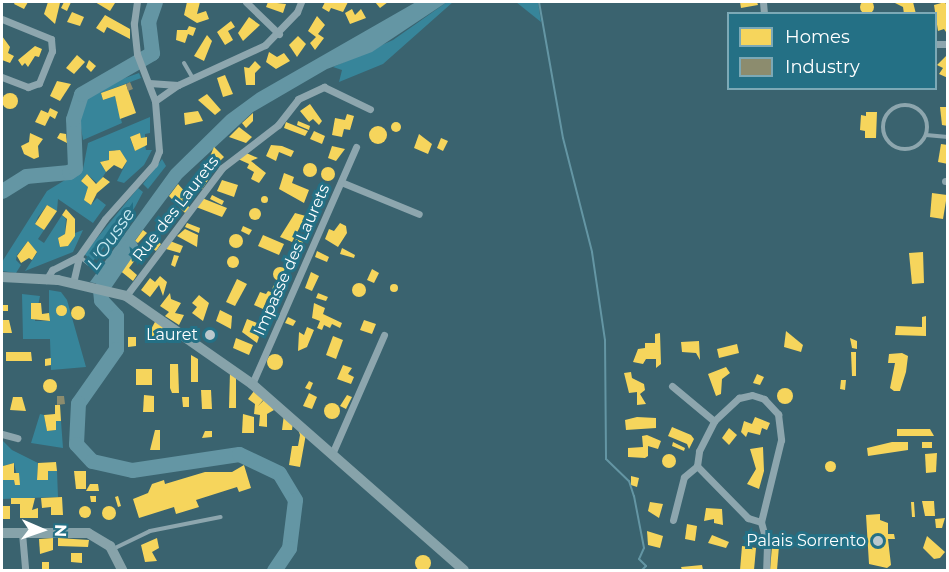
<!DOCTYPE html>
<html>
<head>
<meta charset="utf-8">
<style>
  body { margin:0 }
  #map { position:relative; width:949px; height:572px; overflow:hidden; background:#3a636f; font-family:Montserrat,sans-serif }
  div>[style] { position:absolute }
  .green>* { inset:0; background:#37859a }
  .water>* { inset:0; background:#6496a4 }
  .homes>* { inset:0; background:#f6d55c }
  .round { border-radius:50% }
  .industry>* { inset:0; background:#8c8c6e }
  .stream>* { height:2px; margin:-1px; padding:0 1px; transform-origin:1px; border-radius:1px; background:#6496a4 }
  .river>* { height:15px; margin:-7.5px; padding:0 7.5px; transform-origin:7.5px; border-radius:7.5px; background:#6496a4 }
  .lane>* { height:4px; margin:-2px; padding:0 2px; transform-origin:2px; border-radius:2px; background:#8da6ae }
  .lane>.ring { margin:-2px; padding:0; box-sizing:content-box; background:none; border:4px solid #8da6ae; border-radius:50% }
  .street>* { height:7px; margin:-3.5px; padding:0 3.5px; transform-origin:3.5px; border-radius:3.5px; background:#8da6ae }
  .secondary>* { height:10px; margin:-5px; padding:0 5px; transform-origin:5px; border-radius:5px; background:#87a3aa }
  .dots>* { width:16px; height:16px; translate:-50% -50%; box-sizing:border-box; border:3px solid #247085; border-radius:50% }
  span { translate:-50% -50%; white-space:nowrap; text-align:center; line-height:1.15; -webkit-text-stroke:6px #247085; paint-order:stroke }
  .street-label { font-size:16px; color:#fff }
  .poi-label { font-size:16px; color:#fff }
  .right { translate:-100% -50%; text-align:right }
  .water-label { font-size:18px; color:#cbecf4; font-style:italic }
  .frame { position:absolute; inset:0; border:3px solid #fff; pointer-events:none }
  .legend { position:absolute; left:727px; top:12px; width:210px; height:78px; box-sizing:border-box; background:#247085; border:2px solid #7ca9b6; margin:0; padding:8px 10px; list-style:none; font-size:18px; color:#fff }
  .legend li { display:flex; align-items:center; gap:12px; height:30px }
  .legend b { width:30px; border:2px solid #7ca9b6 }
  .north { position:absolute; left:12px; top:500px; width:60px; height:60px; -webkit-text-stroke:4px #247085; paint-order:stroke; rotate:92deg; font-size:16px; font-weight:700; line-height:24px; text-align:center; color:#fff }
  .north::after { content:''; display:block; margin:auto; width:21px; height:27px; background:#fff; clip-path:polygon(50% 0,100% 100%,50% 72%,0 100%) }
</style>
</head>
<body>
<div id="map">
  <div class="green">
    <i style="clip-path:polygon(447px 2px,453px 2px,383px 64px,339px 82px,342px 70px,333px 67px,393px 40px)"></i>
    <i style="clip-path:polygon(516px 2px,538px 2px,541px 22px)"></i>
    <i style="clip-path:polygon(139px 73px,141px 78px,101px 93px,103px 100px,115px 96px,122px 123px,83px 140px,79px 116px,86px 98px,97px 88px)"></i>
    <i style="clip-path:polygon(150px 117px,150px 133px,145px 134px,145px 138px,141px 138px,140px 133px,130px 138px,135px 151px,145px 145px,146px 150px,152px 150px,144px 165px,124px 183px,117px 181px,127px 161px,115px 150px,109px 151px,109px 160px,100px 162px,106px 172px,98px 184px,87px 174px,81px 181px,88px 187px,85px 200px,91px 205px,97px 198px,106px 205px,93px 223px,58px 199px,57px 211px,47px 205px,38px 217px,35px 224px,44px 230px,38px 239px,44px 243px,62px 215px,66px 219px,65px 234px,58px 238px,60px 247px,68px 246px,75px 233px,83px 230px,73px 252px,25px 271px,37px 253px,28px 241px,17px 255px,16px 260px,21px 265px,16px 273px,2px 271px,2px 262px,47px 191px,83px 169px,88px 143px)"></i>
    <i style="clip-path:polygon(162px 159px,166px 166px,148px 189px,143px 184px)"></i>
    <i style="clip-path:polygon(138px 188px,143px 192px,135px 207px,127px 219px,124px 213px,109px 231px,114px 235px,93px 261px,84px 254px)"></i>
    <i style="clip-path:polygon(49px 290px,61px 292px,67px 300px,86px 367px,51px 370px,50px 339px,23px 339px,22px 294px,40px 296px,35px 321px,49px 321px)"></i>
    <i style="clip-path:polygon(40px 414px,44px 415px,47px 431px,56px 430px,56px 421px,61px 421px,63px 448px,31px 443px)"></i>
    <i style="clip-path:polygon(2px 440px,12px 450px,38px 463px,37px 480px,48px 480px,48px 471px,57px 471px,58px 497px,2px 499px,2px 480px,14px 480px,15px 485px,19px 485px,14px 463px,3px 466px,2px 475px)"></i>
  </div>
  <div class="water">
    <i style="clip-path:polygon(416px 2px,447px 2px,372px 52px,327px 69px,253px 112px,182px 178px,115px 267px,110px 287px,90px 282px,171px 170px,227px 115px,257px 93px)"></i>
  </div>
  <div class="homes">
    <i class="round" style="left:860px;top:0;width:14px;height:14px"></i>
    <i style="clip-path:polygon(15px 2px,28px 2px,24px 9px,14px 4px)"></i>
    <i style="clip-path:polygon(48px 2px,60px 3px,55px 24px,44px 14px)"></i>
    <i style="clip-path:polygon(64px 2px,71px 2px,67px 11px,61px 8px)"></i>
    <i style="clip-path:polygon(95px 2px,112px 2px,115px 3px,110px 11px)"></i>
    <i style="clip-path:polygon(187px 2px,200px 2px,197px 14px,206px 11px,209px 19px,197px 23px,184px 15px)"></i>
    <i style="clip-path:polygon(268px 2px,286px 4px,283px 13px,266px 7px)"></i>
    <i style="clip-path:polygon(325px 2px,348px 2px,343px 12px,331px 8px,329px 12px,322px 8px)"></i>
    <i style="clip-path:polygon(375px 2px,388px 2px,380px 8px)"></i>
    <i style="clip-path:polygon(740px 2px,757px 2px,758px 5px,741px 8px)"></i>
    <i style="clip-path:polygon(893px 2px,913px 2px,916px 14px,904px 14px,903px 7px)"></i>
    <i style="clip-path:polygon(945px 2px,948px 9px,946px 32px,944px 29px,938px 31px,934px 5px)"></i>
    <i style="clip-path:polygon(352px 9px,355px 15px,361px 9px,366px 18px,350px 24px,345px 13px)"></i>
    <i style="clip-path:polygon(72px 12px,84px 17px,80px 26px,67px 22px)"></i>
    <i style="clip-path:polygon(105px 15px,130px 29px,130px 39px,107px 27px,104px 33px,96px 28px)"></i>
    <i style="clip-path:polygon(317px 16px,325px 25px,318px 34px,324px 38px,315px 50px,310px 43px,316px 37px,308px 31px)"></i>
    <i style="clip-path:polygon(249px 17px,260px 25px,243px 41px,238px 33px)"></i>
    <i style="clip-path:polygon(231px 21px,235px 27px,228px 31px,233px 40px,225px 45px,217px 32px)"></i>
    <i style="clip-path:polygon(189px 26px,196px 28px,193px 36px,188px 34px,185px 43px,176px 40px,177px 30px,187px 30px)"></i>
    <i style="clip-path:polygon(207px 35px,212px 41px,204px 61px,194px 56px)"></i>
    <i style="clip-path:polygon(2px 36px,10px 47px,8px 53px,14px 56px,10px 63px,2px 60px)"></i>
    <i style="clip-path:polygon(298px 36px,306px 44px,297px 57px,289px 45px)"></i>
    <i style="clip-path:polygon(35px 46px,42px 49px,39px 57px,35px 56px,28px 67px,25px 63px,22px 66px,18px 60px)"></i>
    <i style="clip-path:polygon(269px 52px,277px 57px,284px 53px,290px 61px,276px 69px,266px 62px)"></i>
    <i style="clip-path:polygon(948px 54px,948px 78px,939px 74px,943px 68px,937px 65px)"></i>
    <i style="clip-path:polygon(77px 55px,85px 62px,74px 74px,66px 68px)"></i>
    <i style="clip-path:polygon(89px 60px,96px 66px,91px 72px,86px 67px)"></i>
    <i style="clip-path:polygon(255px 61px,261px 67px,255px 73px,255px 85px,246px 85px,244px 67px,249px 68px)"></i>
    <i style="clip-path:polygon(225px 75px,233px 94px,223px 97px,217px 78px)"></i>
    <i style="clip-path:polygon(57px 81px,71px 84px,60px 101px,50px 96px)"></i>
    <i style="clip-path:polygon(126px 84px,136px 113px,120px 119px,115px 96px,103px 100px,101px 93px)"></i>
    <i class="round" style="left:2px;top:93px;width:16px;height:16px"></i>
    <i style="clip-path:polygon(207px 94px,221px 110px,215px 115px,198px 100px)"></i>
    <i style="clip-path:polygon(310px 104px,322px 121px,319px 125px,313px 119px,309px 122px,300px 111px)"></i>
    <i style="clip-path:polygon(940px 107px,948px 107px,948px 126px,942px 125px)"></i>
    <i style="clip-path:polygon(50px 108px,58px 112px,55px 119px,50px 116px,45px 126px,35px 122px,41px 110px,48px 113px)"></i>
    <i style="clip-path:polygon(198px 111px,203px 121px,185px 125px,184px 113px)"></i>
    <i style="clip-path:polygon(866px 112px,877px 112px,876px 138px,865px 138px,865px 131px,860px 130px,861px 115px,866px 116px)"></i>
    <i style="clip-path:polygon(253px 113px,253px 121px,246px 128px,242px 123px)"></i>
    <i style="clip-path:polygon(347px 114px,354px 116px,350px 130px,344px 129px,342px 137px,332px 135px,335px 118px,345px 120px)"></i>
    <i style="clip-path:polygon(298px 121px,310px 126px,309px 130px,297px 125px)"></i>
    <i class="round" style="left:391px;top:122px;width:10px;height:10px"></i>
    <i style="clip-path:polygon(286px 122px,308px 131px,305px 136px,284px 128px)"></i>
    <i class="round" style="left:369px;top:126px;width:18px;height:18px"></i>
    <i style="clip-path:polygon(239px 127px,252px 137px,246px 143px,229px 137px)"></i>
    <i style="clip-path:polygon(314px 131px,325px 136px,322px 144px,310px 139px)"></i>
    <i style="clip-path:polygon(30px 133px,43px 139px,38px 146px,39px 157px,34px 159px,24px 154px,21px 146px,29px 142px)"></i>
    <i style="clip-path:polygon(60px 133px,66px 134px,67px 143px,57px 138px)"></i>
    <i style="clip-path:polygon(140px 133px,141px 138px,147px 137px,147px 145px,135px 151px,130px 137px)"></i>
    <i style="clip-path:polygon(419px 134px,432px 144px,428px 154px,414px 148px)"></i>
    <i style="clip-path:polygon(441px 138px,448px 141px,443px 151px,437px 148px)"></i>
    <i style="clip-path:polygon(941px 144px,948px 145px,948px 164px,938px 162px)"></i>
    <i style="clip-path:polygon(271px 145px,282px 146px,294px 151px,291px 157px,279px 152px,276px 161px,266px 156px)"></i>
    <i style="clip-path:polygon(332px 146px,345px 149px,336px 161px,328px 158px)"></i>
    <i style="clip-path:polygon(214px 147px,224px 157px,215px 166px,209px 159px)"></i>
    <i style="clip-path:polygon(120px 150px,127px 161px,122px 169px,114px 165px,106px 172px,100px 162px,109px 160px,109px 151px)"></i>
    <i style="clip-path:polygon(244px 152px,258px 158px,251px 161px,266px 173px,259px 183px,251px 179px,254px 172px,247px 168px,249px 164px,238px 159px)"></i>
    <i class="round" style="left:303px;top:163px;width:14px;height:14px"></i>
    <i class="round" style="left:321px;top:167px;width:14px;height:14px"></i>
    <i style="clip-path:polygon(284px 173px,294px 177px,292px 183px,309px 190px,304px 203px,279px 189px)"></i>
    <i style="clip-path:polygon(87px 174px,96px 184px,103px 177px,110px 182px,97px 193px,91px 205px,84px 200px,88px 187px,81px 181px)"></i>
    <i style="clip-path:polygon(198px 174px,208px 180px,202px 189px,189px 179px,194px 183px)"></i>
    <i style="clip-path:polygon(222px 180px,238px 185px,234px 197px,217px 191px)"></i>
    <i style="clip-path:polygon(178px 184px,187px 194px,182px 200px,190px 208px,185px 213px,169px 196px)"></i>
    <i style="clip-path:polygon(932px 193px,947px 195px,943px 219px,930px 217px)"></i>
    <i style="clip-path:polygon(212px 195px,224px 201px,222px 205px,210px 199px)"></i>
    <i class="round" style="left:260.5px;top:195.5px;width:7px;height:7px"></i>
    <i style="clip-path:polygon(202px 198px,227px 208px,222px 217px,196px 207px)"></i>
    <i style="clip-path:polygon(47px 205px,57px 211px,44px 230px,35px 224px)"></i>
    <i class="round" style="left:249px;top:208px;width:12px;height:12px"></i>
    <i style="clip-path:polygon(66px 209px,75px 219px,75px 236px,68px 246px,60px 247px,58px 238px,65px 234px,67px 219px,62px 215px)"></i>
    <i style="clip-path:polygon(124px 213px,128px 216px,114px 235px,109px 231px)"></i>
    <i style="clip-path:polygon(295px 213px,313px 218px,310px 225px,303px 221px,292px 242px,280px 237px)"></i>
    <i style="clip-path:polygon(187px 223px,200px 228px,199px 233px,185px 227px)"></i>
    <i style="clip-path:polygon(340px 223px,346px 226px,347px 233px,338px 247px,325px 239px,329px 229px,334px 231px)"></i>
    <i style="clip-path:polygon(243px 226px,252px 230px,249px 235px,241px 231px)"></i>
    <i style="clip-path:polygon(185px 229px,198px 235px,197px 247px,177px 236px)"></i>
    <i style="clip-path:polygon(143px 230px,147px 233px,138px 243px,135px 241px)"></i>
    <i class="round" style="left:229px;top:234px;width:14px;height:14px"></i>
    <i style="clip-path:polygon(263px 235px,284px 244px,279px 255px,258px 246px)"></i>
    <i style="clip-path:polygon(151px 236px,161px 244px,156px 251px,145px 243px)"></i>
    <i style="clip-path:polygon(296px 239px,303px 242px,299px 249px,293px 246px)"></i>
    <i style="clip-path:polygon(28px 241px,37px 252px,32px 260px,29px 258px,21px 263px,17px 256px)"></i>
    <i style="clip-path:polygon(170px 241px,183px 246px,180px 253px,166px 249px)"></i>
    <i style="clip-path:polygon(131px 247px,138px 256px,129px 268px,137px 275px,133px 281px,118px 269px,133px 252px)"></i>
    <i style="clip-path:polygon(342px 248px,355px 255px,354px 258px,340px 254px)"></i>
    <i style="clip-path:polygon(317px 251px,329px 257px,327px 262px,315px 257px)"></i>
    <i style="clip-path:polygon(923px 252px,924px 283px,912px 284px,909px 253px)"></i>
    <i style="clip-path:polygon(174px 255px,179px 256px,175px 267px,171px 265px)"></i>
    <i class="round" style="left:227px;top:256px;width:12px;height:12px"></i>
    <i class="round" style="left:273px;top:267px;width:14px;height:14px"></i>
    <i style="clip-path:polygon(372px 269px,379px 273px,374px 283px,367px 280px)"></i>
    <i style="clip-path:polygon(311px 272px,319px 276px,312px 291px,305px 288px)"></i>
    <i style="clip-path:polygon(160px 276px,167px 282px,163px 296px,159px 285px,150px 297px,141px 290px,150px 278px,155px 282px)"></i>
    <i style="clip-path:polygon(237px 279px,247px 284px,235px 306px,226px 302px)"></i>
    <i class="round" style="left:352px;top:283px;width:14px;height:14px"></i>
    <i style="clip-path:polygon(275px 283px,282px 286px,279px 292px,272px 289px)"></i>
    <i class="round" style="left:390px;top:284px;width:8px;height:8px"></i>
    <i style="clip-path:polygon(268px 291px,276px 294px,273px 302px,267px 299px,263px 309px,254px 305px,260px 292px,266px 294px)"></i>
    <i style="clip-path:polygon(170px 293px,171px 299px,181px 303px,175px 313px,184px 315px,179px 325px,165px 316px,169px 312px,160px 306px)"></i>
    <i style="clip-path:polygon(318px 293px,328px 297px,326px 301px,316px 298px)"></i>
    <i style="clip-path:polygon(199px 295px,209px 303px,203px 321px,192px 313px,197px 307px,192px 303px)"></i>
    <i style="clip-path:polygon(31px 303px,41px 303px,42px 314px,49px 313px,50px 321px,31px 319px)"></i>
    <i style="clip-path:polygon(314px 303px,325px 308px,323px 314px,342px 323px,340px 328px,332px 324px,330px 328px,324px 325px,322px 330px,317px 328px,320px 321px,312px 318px)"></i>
    <i class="round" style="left:55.5px;top:304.5px;width:11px;height:11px"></i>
    <i style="clip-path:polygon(2px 305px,8px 305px,8px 311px,2px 311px)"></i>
    <i class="round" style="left:71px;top:306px;width:14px;height:14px"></i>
    <i style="clip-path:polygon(220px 310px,232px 316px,231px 329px,216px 321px)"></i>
    <i style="clip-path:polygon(926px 316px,926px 336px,895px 335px,896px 326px,922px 327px,922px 317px)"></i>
    <i style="clip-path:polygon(288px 317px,296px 321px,293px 326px,285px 323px)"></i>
    <i style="clip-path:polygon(247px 319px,257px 323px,253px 331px,259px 337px,257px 343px,242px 332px)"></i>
    <i style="clip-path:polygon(2px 320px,9px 320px,12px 333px,2px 333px)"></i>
    <i style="clip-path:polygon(156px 320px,164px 325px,156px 342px,149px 333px)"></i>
    <i style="clip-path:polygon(364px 320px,376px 324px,372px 334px,360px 330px)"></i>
    <i style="clip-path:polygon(307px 327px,314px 330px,307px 347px,298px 351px,299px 332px,304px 335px)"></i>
    <i style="clip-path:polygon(786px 331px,803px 345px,801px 352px,784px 347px)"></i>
    <i style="clip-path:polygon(660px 333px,661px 364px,656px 368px,656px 359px,646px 359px,643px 364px,633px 362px,638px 349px,645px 348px,645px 343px,655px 343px,655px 334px)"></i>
    <i style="clip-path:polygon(333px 336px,343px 340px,336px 359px,326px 355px)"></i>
    <i style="clip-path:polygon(128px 337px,136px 337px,136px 346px,128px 347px)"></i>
    <i style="clip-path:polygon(236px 338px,253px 345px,249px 355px,233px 348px)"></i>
    <i style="clip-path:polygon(850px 338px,857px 341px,857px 349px,852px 348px)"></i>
    <i style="clip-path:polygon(699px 341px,700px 360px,696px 353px,682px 352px,681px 342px)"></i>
    <i style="clip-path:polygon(737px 344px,739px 353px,719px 358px,717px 349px)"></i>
    <i style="clip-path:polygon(6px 352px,31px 352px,32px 361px,6px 361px)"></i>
    <i style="clip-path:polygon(851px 352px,856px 352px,856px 376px,852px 376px)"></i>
    <i style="clip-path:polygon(902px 353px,908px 356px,906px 372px,900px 391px,894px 391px,890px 388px,895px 363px,888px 363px,889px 354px)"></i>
    <i class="round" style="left:267px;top:354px;width:16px;height:16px"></i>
    <i style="clip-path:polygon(191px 355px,198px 359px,198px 382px,191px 382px)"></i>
    <i style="clip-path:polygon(51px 358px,51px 365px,45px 366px,45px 359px)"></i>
    <i style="clip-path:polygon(170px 364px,178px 364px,179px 393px,172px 393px,170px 388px)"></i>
    <i style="clip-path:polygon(343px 365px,352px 368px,348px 374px,354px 377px,351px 384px,337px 379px)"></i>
    <i style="clip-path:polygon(726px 367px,730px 373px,722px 379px,721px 394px,716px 396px,708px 374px)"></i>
    <i style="clip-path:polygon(136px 369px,152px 369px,152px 385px,136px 385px)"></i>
    <i style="clip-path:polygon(230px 372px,236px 376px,236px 408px,229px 408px)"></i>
    <i style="clip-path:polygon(631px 372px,632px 378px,644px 384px,645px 390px,640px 394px,646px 404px,637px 405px,637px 392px,629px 393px,624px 373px)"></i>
    <i style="clip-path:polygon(757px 374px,764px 377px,760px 385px,753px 383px)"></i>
    <i class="round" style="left:43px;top:379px;width:14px;height:14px"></i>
    <i style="clip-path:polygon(841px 380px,846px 380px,845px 390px,840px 389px)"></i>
    <i style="clip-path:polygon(309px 381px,313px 383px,310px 390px,305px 388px)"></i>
    <i class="round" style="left:777px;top:388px;width:16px;height:16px"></i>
    <i style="clip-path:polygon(201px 390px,211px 390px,212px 409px,202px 409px)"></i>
    <i style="clip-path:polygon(254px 391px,264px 399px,258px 406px,265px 399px,274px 410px,267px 414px,267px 427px,259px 426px,260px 415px,254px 414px,255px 404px,248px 399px)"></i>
    <i style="clip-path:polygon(309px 393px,317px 397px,312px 409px,303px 406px)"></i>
    <i style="clip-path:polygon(144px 395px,154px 396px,154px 412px,143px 412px)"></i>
    <i style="clip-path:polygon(347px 395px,352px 397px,346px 409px,340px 406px)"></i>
    <i style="clip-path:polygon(13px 397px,22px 397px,26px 411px,10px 410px)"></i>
    <i style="clip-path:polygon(182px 397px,189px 397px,189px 407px,183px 407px)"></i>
    <i class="round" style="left:324px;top:403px;width:16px;height:16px"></i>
    <i style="clip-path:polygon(55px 405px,60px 405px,61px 421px,56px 421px,56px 430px,47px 431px,44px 415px,55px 414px)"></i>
    <i style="clip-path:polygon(243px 414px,254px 417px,254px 433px,242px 433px)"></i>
    <i style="clip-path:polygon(284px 414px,293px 422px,292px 430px,282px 430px)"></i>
    <i style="clip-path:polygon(637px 417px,656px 418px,656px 428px,626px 430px,625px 420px)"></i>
    <i style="clip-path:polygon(755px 417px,770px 423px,767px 430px,762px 428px,760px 435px,748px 432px,746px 437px,741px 432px,744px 421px,752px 424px)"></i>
    <i style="clip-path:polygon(297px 426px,306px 434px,300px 467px,289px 465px,292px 446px,298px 446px,300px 435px)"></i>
    <i style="clip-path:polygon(672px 427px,691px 435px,694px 439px,689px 449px,687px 444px,668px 436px)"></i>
    <i style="clip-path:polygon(729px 428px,737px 435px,729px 445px,722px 438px)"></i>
    <i style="clip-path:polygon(897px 429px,930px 429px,934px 436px,897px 436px)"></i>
    <i style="clip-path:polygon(155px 430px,160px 430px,160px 450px,150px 450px)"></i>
    <i style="clip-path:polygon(205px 431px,212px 431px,212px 437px,202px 438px)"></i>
    <i style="clip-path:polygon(647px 435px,661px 441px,658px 449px,648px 446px,648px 456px,645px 458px,628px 457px,628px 448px,643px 447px,642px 436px)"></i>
    <i style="clip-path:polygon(673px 442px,685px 448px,684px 451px,672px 446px)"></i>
    <i style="clip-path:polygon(892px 442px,908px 442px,908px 450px,868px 456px,867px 448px)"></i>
    <i style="clip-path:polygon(922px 442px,932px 442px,932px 448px,922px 448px)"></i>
    <i style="clip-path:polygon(763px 447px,764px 471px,759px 489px,747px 484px,756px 469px,750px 449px)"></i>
    <i style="clip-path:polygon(937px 453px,936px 472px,926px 473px,925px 454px)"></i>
    <i class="round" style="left:662px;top:454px;width:14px;height:14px"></i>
    <i class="round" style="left:824.5px;top:460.5px;width:11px;height:11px"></i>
    <i style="clip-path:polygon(56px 462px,57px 471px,48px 471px,48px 480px,37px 480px,38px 463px)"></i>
    <i style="clip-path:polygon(14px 463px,14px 473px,19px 473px,20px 485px,15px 485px,14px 480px,2px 480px,3px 466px)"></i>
    <i style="clip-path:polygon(244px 465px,251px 488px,239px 492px,237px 487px,196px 500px,199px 507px,176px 514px,174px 507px,139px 518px,133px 499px,148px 493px,152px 484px,164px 480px,165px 484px,205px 472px,232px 472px)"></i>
    <i style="clip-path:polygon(74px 471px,86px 471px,86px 489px,76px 489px)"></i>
    <i style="clip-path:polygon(631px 476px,639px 478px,637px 487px,631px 485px)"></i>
    <i style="clip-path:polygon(90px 484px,98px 484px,99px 491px,86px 491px)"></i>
    <i style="clip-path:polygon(90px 496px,96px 496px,96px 502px,91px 502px)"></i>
    <i style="clip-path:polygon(118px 496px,121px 506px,118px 507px,115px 497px)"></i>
    <i style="clip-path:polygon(62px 497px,63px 515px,51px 515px,51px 507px,42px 508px,41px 498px)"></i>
    <i style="clip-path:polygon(11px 498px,35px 498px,32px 510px,38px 508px,38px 518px,20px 518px,20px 504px,11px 504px)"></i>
    <i style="clip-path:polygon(922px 501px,934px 501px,935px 516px,925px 516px)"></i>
    <i style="clip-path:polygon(650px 502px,663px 504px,659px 518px,648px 511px)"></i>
    <i style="clip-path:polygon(911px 502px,914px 502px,915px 517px,912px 517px)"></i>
    <i class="round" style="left:79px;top:506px;width:12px;height:12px"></i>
    <i style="clip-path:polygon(2px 506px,10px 506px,10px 519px,2px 519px)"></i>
    <i class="round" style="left:102px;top:506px;width:14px;height:14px"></i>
    <i style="clip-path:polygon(706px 508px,722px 509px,723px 525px,714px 523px,714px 519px,704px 521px)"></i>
    <i style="clip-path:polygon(880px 514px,880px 520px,888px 523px,888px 534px,894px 534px,895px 539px,888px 539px,891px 565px,887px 568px,869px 564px,866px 515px)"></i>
    <i style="clip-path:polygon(945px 518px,942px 528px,936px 528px,935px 519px)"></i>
    <i style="clip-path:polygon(687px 524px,697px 526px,695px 541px,685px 539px)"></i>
    <i style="clip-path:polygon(647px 531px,663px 536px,660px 548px,648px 545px)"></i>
    <i style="clip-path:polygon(712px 535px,729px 542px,726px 548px,708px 543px)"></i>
    <i style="clip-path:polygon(927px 536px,945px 552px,940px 558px,934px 559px,923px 548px)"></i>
    <i style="clip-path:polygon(53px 538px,53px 550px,40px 554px,39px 539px)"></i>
    <i style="clip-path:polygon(58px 538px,89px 540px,88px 547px,58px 546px)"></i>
    <i style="clip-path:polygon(157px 538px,159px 548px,152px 552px,157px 561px,145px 562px,141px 545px)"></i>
    <i style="clip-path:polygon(742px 546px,756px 548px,754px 570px,740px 570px)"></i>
    <i style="clip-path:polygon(772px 546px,779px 546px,777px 570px,770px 570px)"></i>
    <i style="clip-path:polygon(71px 553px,82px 553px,82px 563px,71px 562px)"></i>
    <i class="round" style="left:415px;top:555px;width:16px;height:16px"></i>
    <i style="clip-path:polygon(42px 562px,49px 562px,49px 570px,42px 570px)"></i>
    <i style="clip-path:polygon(702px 565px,703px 570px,682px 570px,681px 567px)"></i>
  </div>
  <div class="industry">
    <i style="clip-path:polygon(130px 82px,133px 89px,128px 91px,126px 84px)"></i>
    <i style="clip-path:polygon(57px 396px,64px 396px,65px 404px,57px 405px)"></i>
  </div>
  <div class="stream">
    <i style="left:539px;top:2px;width:138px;rotate:80deg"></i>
    <i style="left:563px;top:138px;width:118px;rotate:75.7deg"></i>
    <i style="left:592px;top:252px;width:89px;rotate:81.6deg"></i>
    <i style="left:605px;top:340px;width:119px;rotate:89.5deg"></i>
    <i style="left:606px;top:459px;width:32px;rotate:44deg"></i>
    <i style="left:629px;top:481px;width:16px;rotate:72deg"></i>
    <i style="left:634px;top:496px;width:53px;rotate:79.1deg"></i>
    <i style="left:644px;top:548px;width:12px;rotate:114deg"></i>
    <i style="left:639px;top:559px;width:10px;rotate:45deg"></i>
    <i style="left:646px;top:566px;width:6px;rotate:135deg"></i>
  </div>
  <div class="river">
    <i style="left:2px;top:191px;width:28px;rotate:-32deg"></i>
    <i style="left:26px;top:176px;width:43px;rotate:-5.3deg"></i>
    <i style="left:69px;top:172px;width:7px;rotate:-34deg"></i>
    <i style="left:75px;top:168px;width:49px;rotate:-92.3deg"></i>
    <i style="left:73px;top:119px;width:26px;rotate:-72deg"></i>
    <i style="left:81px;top:94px;width:82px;rotate:-30deg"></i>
    <i style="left:152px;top:53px;width:31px;rotate:-97deg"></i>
    <i style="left:148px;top:22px;width:21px;rotate:-71deg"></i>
    <i style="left:130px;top:246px;width:53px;rotate:124.3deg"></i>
    <i style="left:100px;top:290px;width:10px;rotate:84deg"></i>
    <i style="left:101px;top:300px;width:22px;rotate:47deg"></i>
    <i style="left:116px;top:316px;width:33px;rotate:90deg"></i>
    <i style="left:116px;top:349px;width:66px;rotate:125.1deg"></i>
    <i style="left:78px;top:403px;width:41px;rotate:92.8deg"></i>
    <i style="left:76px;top:444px;width:23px;rotate:47deg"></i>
    <i style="left:92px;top:461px;width:41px;rotate:12.7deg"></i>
    <i style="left:132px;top:470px;width:108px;rotate:-8.5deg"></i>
    <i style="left:239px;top:454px;width:44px;rotate:25.4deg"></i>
    <i style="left:279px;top:473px;width:31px;rotate:59deg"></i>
    <i style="left:295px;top:500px;width:48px;rotate:97.1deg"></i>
    <i style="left:289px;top:548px;width:27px;rotate:124deg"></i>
  </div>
  <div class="lane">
    <i style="left:184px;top:63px;width:16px;rotate:60deg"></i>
    <i class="ring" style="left:883px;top:105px;width:40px;height:40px"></i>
    <i style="left:926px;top:135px;width:22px;rotate:5deg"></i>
    <i style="left:80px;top:257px;width:11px;rotate:38deg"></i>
    <i style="left:113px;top:549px;width:41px;rotate:-25.9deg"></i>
    <i style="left:150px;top:531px;width:72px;rotate:-11.2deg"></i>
  </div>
  <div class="street">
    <i style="left:246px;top:2px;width:46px;rotate:44.1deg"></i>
    <i style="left:763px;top:2px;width:12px;rotate:85deg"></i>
    <i style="left:2px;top:19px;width:53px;rotate:22.2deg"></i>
    <i style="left:51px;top:39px;width:12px;rotate:85deg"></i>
    <i style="left:52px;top:51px;width:35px;rotate:112deg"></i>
    <i style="left:39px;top:83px;width:12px;rotate:160deg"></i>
    <i style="left:28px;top:87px;width:28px;rotate:-159deg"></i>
    <i style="left:936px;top:44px;width:12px"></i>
    <i style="left:149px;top:83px;width:29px;rotate:4deg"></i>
    <i style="left:155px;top:101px;width:28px;rotate:-35deg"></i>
    <i style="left:178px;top:85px;width:96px;rotate:-24.7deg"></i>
    <i style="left:265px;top:45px;width:46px;rotate:-45.9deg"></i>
    <i style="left:297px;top:12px;width:11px;rotate:-68deg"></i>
    <i style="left:945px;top:181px;width:3px"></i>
    <i style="left:341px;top:182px;width:84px;rotate:22.3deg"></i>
    <i style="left:46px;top:280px;width:12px;rotate:-59deg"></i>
    <i style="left:52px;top:270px;width:30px;rotate:-27deg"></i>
    <i style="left:73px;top:283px;width:28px;rotate:-77deg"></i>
    <i style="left:79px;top:256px;width:45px;rotate:-54.9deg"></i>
    <i style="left:105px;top:219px;width:74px;rotate:-48.3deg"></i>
    <i style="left:154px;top:164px;width:14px;rotate:-69deg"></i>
    <i style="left:159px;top:151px;width:50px;rotate:-94.6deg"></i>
    <i style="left:155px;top:101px;width:50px;rotate:-111deg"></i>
    <i style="left:137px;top:54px;width:31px;rotate:-96deg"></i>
    <i style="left:134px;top:23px;width:21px;rotate:-82deg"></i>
    <i style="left:126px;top:296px;width:160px;rotate:-53.1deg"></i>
    <i style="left:222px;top:168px;width:71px;rotate:-37.5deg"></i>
    <i style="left:278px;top:125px;width:33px;rotate:-52deg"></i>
    <i style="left:298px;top:99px;width:29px;rotate:-25deg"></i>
    <i style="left:324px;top:87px;width:51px;rotate:25.6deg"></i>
    <i style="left:252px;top:384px;width:259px;rotate:-66.3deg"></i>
    <i style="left:672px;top:386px;width:55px;rotate:39.8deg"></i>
    <i style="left:2px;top:434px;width:16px;rotate:15deg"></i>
    <i style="left:332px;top:454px;width:130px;rotate:-66.4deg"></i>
    <i style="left:673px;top:520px;width:44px;rotate:-75.7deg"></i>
    <i style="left:684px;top:477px;width:17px;rotate:-40deg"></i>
    <i style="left:761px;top:522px;width:14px;rotate:-163deg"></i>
    <i style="left:748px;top:518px;width:73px;rotate:-134.4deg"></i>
    <i style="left:697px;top:466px;width:15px;rotate:-82deg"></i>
    <i style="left:699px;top:451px;width:34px;rotate:-63deg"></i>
    <i style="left:714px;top:421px;width:34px;rotate:-43deg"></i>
    <i style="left:739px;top:398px;width:13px;rotate:-13deg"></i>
    <i style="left:752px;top:395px;width:13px;rotate:18deg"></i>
    <i style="left:764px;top:399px;width:21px;rotate:47deg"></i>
    <i style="left:778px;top:414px;width:26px;rotate:83deg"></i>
    <i style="left:781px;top:440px;width:84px;rotate:103.7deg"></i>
    <i style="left:761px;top:522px;width:24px;rotate:75deg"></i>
    <i style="left:767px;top:545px;width:25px;rotate:92deg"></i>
    <i style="left:22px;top:533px;width:37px;rotate:85deg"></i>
  </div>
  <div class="secondary">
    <i style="left:2px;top:277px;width:56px;rotate:3.1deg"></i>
    <i style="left:58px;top:280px;width:70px;rotate:13.2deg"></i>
    <i style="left:126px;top:296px;width:154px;rotate:34.9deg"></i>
    <i style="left:252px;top:384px;width:282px;rotate:41.3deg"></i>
    <i style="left:2px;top:533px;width:86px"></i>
    <i style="left:88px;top:533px;width:26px;rotate:31deg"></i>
    <i style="left:110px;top:546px;width:27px;rotate:63deg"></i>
  </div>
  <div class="dots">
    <i style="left:210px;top:335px;background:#bac8cd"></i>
    <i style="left:878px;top:541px;background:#bac8cd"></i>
  </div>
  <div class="street-label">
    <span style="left:176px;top:209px;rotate:-52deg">Rue des Laurets</span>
    <span style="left:292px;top:260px;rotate:-66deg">Impasse des Laurets</span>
  </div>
  <div class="poi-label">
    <span class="right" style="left:198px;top:335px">Lauret</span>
    <span class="right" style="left:866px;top:541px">Palais Sorrento</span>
  </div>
  <div class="water-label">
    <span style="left:111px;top:239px;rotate:-56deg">L'Ousse</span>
  </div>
  <div class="frame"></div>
  <ul class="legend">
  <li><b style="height:16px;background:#f6d55c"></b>Homes</li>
  <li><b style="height:16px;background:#8c8c6e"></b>Industry</li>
  </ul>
  <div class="north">N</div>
</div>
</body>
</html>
